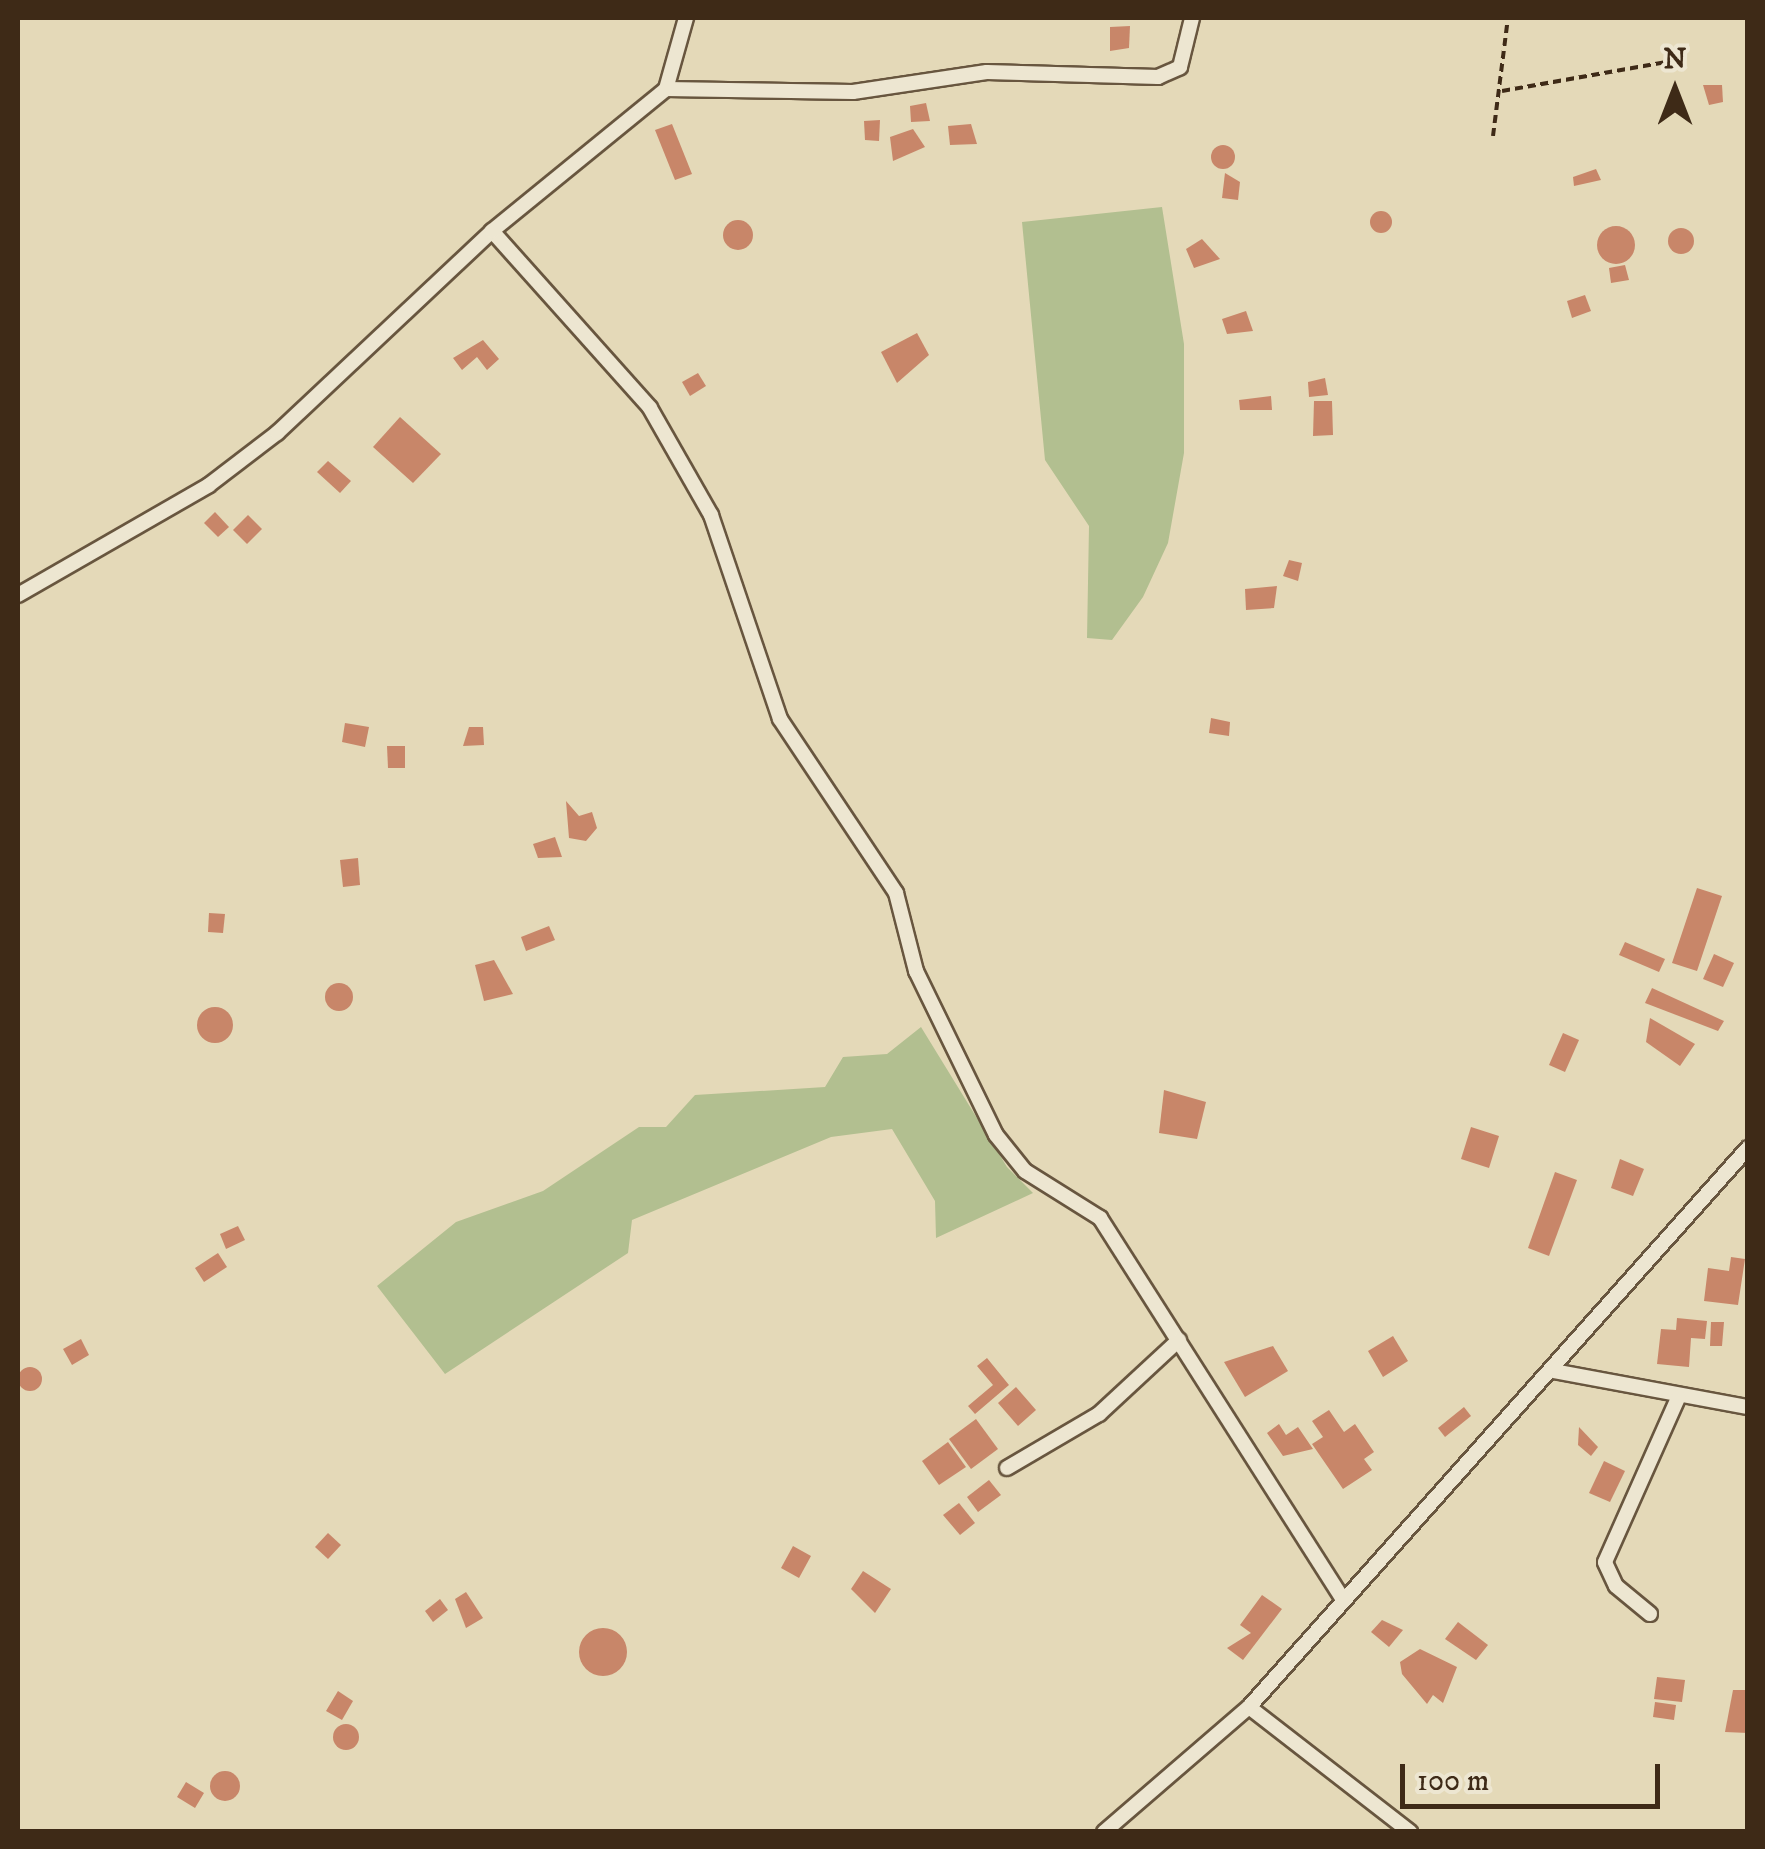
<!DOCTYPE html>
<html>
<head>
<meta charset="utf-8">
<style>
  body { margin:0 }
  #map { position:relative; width:1765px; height:1849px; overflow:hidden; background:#e4d9b8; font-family:"IM FELL DW Pica",serif }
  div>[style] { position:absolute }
  .green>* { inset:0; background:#b2bf90 }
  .building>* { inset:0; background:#c88669 }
  .round { border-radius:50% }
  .path>* { height:4px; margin-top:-2px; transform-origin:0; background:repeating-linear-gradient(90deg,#3e2a17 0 8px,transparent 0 13px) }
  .roads { filter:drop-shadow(2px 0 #68563f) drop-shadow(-2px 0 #68563f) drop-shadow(0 2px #68563f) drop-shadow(0 -2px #68563f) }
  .minor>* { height:14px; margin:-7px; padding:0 7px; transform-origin:7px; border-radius:7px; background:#ede6d1 }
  span { translate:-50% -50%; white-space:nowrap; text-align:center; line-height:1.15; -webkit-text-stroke:9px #ede6d1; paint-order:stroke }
  .frame { position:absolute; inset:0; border:20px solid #3e2a17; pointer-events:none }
  .north { position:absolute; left:1625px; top:40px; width:100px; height:100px; -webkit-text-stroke:8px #ede6d1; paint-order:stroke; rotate:0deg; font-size:28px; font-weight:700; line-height:40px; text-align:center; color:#3e2a17 }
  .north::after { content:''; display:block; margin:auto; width:35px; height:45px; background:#3e2a17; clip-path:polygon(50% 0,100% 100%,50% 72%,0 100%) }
  .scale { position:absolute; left:1400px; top:1764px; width:260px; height:45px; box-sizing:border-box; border:5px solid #3e2a17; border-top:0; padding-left:12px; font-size:30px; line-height:35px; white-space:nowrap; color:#3e2a17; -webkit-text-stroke:8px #ede6d1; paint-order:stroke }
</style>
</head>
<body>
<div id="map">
  <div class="green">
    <i style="clip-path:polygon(1162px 207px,1184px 344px,1184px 453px,1168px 543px,1143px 597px,1112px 640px,1087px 638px,1089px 526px,1045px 460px,1022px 222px)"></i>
    <i style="clip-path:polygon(921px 1027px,1007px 1167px,1033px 1193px,936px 1238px,935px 1201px,892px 1129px,831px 1137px,632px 1220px,628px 1253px,445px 1374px,377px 1286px,456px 1222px,543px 1191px,639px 1127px,666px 1127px,695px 1095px,825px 1087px,843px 1057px,887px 1054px)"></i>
  </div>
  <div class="building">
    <i style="clip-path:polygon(1130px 26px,1129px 48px,1110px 51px,1110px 27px)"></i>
    <i style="clip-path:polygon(1703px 85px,1722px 85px,1723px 102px,1709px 105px)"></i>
    <i style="clip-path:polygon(926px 103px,930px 121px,911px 122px,910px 106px)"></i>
    <i style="clip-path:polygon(880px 120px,879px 141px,865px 140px,864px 121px)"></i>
    <i style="clip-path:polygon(672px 124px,692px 174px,675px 180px,655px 130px)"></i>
    <i style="clip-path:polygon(971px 124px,977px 144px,950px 145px,948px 126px)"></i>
    <i style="clip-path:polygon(913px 129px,925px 147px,893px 161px,890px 137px)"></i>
    <i class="round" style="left:1211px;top:145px;width:24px;height:24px"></i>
    <i style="clip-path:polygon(1596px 169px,1601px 180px,1574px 186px,1573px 177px)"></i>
    <i style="clip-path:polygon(1225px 173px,1240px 182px,1238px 200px,1222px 198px)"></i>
    <i class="round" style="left:1370px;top:211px;width:22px;height:22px"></i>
    <i class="round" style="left:723px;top:220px;width:30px;height:30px"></i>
    <i class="round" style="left:1597px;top:226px;width:38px;height:38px"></i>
    <i class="round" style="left:1668px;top:228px;width:26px;height:26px"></i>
    <i style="clip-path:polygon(1202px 239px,1220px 259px,1194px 268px,1186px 249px)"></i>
    <i style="clip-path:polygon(1625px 265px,1629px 280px,1611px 283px,1609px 268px)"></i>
    <i style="clip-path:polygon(1585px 295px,1591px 311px,1572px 318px,1567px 301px)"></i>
    <i style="clip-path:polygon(1246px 311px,1253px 331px,1227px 334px,1222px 319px)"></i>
    <i style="clip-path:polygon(917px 333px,929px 355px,897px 383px,881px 352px)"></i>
    <i style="clip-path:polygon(483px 340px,499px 359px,487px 370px,477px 357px,462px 370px,453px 358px)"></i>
    <i style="clip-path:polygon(698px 373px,706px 386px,690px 396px,682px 382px)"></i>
    <i style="clip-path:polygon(1325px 378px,1328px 395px,1309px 397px,1308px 382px)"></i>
    <i style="clip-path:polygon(1271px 396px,1272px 410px,1240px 410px,1239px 400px)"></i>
    <i style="clip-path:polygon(1314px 401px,1332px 401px,1333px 435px,1313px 436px)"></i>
    <i style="clip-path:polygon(400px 417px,441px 454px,413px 483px,373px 447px)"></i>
    <i style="clip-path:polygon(328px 461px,351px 481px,340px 493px,317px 472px)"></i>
    <i style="clip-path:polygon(215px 512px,229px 527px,218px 537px,204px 523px)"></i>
    <i style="clip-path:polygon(248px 515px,262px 529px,247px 544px,233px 530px)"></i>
    <i style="clip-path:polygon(1289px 560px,1302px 563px,1298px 581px,1283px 576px)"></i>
    <i style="clip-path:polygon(1277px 586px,1274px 608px,1246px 610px,1245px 589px)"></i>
    <i style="clip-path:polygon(1211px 718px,1230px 722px,1229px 736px,1209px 733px)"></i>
    <i style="clip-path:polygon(345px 723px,369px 727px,365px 747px,342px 742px)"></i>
    <i style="clip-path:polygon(469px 727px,483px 727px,484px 745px,463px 746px)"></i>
    <i style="clip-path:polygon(387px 746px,405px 746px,405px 768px,388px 768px)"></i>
    <i style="clip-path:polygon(566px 801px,579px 816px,592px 812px,597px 828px,586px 841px,569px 838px)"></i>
    <i style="clip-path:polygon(555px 837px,562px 857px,538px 858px,533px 844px)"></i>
    <i style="clip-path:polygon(358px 858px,360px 885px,343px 887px,340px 860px)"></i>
    <i style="clip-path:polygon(1697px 888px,1722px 896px,1697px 971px,1672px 963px)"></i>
    <i style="clip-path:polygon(209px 913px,225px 914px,223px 933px,208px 932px)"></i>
    <i style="clip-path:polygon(549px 926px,555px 940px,526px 951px,521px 937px)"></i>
    <i style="clip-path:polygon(1625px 942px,1665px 959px,1659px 972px,1619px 955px)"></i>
    <i style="clip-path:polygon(1714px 954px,1734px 963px,1723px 987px,1703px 979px)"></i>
    <i style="clip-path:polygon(494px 960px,513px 994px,484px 1001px,475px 965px)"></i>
    <i class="round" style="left:325px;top:983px;width:28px;height:28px"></i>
    <i style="clip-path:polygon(1652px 988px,1724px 1021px,1718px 1031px,1645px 1003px)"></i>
    <i class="round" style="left:197px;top:1007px;width:36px;height:36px"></i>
    <i style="clip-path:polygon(1650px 1018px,1695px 1044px,1680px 1066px,1646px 1042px)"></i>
    <i style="clip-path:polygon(1563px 1033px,1579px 1040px,1565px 1072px,1549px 1065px)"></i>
    <i style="clip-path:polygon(1164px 1090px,1206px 1102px,1197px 1139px,1159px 1133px)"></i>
    <i style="clip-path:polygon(1471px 1127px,1499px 1136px,1489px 1168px,1461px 1159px)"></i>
    <i style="clip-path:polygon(1620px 1159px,1644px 1169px,1633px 1196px,1611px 1188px)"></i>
    <i style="clip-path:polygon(1555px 1172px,1577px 1180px,1549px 1256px,1528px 1248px)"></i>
    <i style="clip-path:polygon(238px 1226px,245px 1240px,226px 1249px,220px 1234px)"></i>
    <i style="clip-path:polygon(218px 1253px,227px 1267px,204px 1282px,195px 1268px)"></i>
    <i style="clip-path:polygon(1731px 1257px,1745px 1259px,1738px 1305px,1704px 1301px,1708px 1268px,1729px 1271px)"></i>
    <i style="clip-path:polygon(1677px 1318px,1707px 1321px,1705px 1339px,1691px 1338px,1689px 1367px,1657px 1364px,1661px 1329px,1676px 1330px)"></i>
    <i style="clip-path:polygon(1711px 1322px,1724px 1322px,1722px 1346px,1710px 1346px)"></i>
    <i style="clip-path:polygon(1393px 1336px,1408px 1361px,1383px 1377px,1368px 1351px)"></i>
    <i style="clip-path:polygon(81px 1339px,89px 1355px,72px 1365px,63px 1349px)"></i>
    <i style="clip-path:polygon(1273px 1346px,1288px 1371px,1245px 1397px,1224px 1362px)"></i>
    <i style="clip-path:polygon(987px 1358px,1009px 1385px,975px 1414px,968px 1406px,993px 1385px,977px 1366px)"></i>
    <i class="round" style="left:18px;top:1367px;width:24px;height:24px"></i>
    <i style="clip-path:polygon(1016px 1387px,1036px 1410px,1018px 1426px,998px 1403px)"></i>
    <i style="clip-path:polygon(1464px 1407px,1471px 1416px,1445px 1437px,1438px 1428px)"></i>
    <i style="clip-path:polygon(1329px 1410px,1344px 1432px,1355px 1424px,1374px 1452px,1364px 1459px,1372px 1470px,1343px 1489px,1312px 1444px,1323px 1437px,1312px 1421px)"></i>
    <i style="clip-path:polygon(976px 1419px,998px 1449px,971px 1469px,949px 1439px)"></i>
    <i style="clip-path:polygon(1279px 1424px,1286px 1435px,1298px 1427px,1313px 1449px,1283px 1456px,1267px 1433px)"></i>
    <i style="clip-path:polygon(1579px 1427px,1598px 1447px,1591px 1456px,1578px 1445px)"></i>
    <i style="clip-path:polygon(948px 1442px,966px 1467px,939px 1485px,922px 1461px)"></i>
    <i style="clip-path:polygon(1604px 1461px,1625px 1471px,1610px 1502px,1589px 1493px)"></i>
    <i style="clip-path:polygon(989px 1480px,1001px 1495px,978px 1512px,967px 1497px)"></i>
    <i style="clip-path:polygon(959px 1503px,975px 1523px,960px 1535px,943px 1515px)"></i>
    <i style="clip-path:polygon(328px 1533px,341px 1545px,328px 1559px,315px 1547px)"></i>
    <i style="clip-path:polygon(793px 1546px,811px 1556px,799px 1578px,781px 1568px)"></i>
    <i style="clip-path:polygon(863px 1571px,891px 1589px,875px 1613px,851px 1589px)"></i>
    <i style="clip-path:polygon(466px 1592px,483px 1618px,466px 1628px,455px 1599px)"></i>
    <i style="clip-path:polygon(1262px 1595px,1282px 1609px,1243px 1660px,1227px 1648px,1251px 1633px,1240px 1625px)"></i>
    <i style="clip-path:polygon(440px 1599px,448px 1610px,433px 1622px,425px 1611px)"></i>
    <i style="clip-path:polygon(1382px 1620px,1403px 1630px,1389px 1647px,1371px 1632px)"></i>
    <i style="clip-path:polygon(1458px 1622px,1488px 1645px,1476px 1660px,1445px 1639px)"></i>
    <i class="round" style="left:579px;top:1628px;width:48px;height:48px"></i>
    <i style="clip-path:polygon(1420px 1649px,1457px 1667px,1443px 1703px,1433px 1695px,1427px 1704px,1402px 1674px,1400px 1662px)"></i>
    <i style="clip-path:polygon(1657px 1677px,1685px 1680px,1682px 1702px,1654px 1699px)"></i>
    <i style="clip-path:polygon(1733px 1690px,1748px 1690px,1748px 1733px,1725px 1732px)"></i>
    <i style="clip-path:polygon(338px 1691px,353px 1701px,342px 1720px,326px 1711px)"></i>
    <i style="clip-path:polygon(1655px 1702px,1676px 1705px,1674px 1720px,1653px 1717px)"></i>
    <i class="round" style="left:333px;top:1724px;width:26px;height:26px"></i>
    <i class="round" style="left:210px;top:1771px;width:30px;height:30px"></i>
    <i style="clip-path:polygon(186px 1782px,204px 1793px,195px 1808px,177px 1797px)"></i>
  </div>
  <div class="path">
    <i style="left:1502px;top:91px;width:174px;rotate:-10deg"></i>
    <i style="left:1493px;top:136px;width:119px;rotate:-82.8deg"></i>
  </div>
  <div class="roads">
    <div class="minor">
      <i style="left:666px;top:89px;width:74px;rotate:-74.3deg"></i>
      <i style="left:492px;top:231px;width:237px;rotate:48.2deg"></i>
      <i style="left:650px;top:408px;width:123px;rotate:60.3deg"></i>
      <i style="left:711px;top:515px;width:215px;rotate:71.3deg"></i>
      <i style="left:780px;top:719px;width:209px;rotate:56.3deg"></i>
      <i style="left:896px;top:893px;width:81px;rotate:75.6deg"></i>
      <i style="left:916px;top:971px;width:182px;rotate:64deg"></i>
      <i style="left:996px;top:1135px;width:46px;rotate:51.1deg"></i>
      <i style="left:1025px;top:1171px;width:89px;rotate:32.1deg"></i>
      <i style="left:1100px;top:1218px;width:452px;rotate:57.5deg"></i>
      <i style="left:18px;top:595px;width:220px;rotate:-29.9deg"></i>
      <i style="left:209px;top:485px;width:86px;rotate:-37.4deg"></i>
      <i style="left:277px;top:433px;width:295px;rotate:-43.2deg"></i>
      <i style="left:492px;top:231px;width:225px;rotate:-39.2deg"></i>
      <i style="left:666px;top:89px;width:187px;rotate:0.9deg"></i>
      <i style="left:853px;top:92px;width:135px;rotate:-8.5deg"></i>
      <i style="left:987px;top:72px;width:171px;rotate:1.7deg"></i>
      <i style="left:1158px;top:77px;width:24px;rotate:-24deg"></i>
      <i style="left:1180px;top:67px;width:50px;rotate:-76.2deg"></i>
      <i style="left:1553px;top:1371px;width:198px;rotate:10.5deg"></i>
      <i style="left:1007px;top:1468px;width:107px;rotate:-30.4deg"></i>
      <i style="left:1099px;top:1414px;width:109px;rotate:-42.8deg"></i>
      <i style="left:1650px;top:1614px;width:44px;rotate:-140.5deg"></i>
      <i style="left:1616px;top:1586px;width:26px;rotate:-115deg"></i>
      <i style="left:1605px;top:1562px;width:180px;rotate:-66deg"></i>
      <i style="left:1249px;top:1707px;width:204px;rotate:37.8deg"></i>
      <i style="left:1104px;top:1832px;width:191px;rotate:-40.8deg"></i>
      <i style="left:1249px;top:1707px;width:749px;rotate:-48.25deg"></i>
    </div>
  </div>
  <div class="frame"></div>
  <div class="north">N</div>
  <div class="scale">100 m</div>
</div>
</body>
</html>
